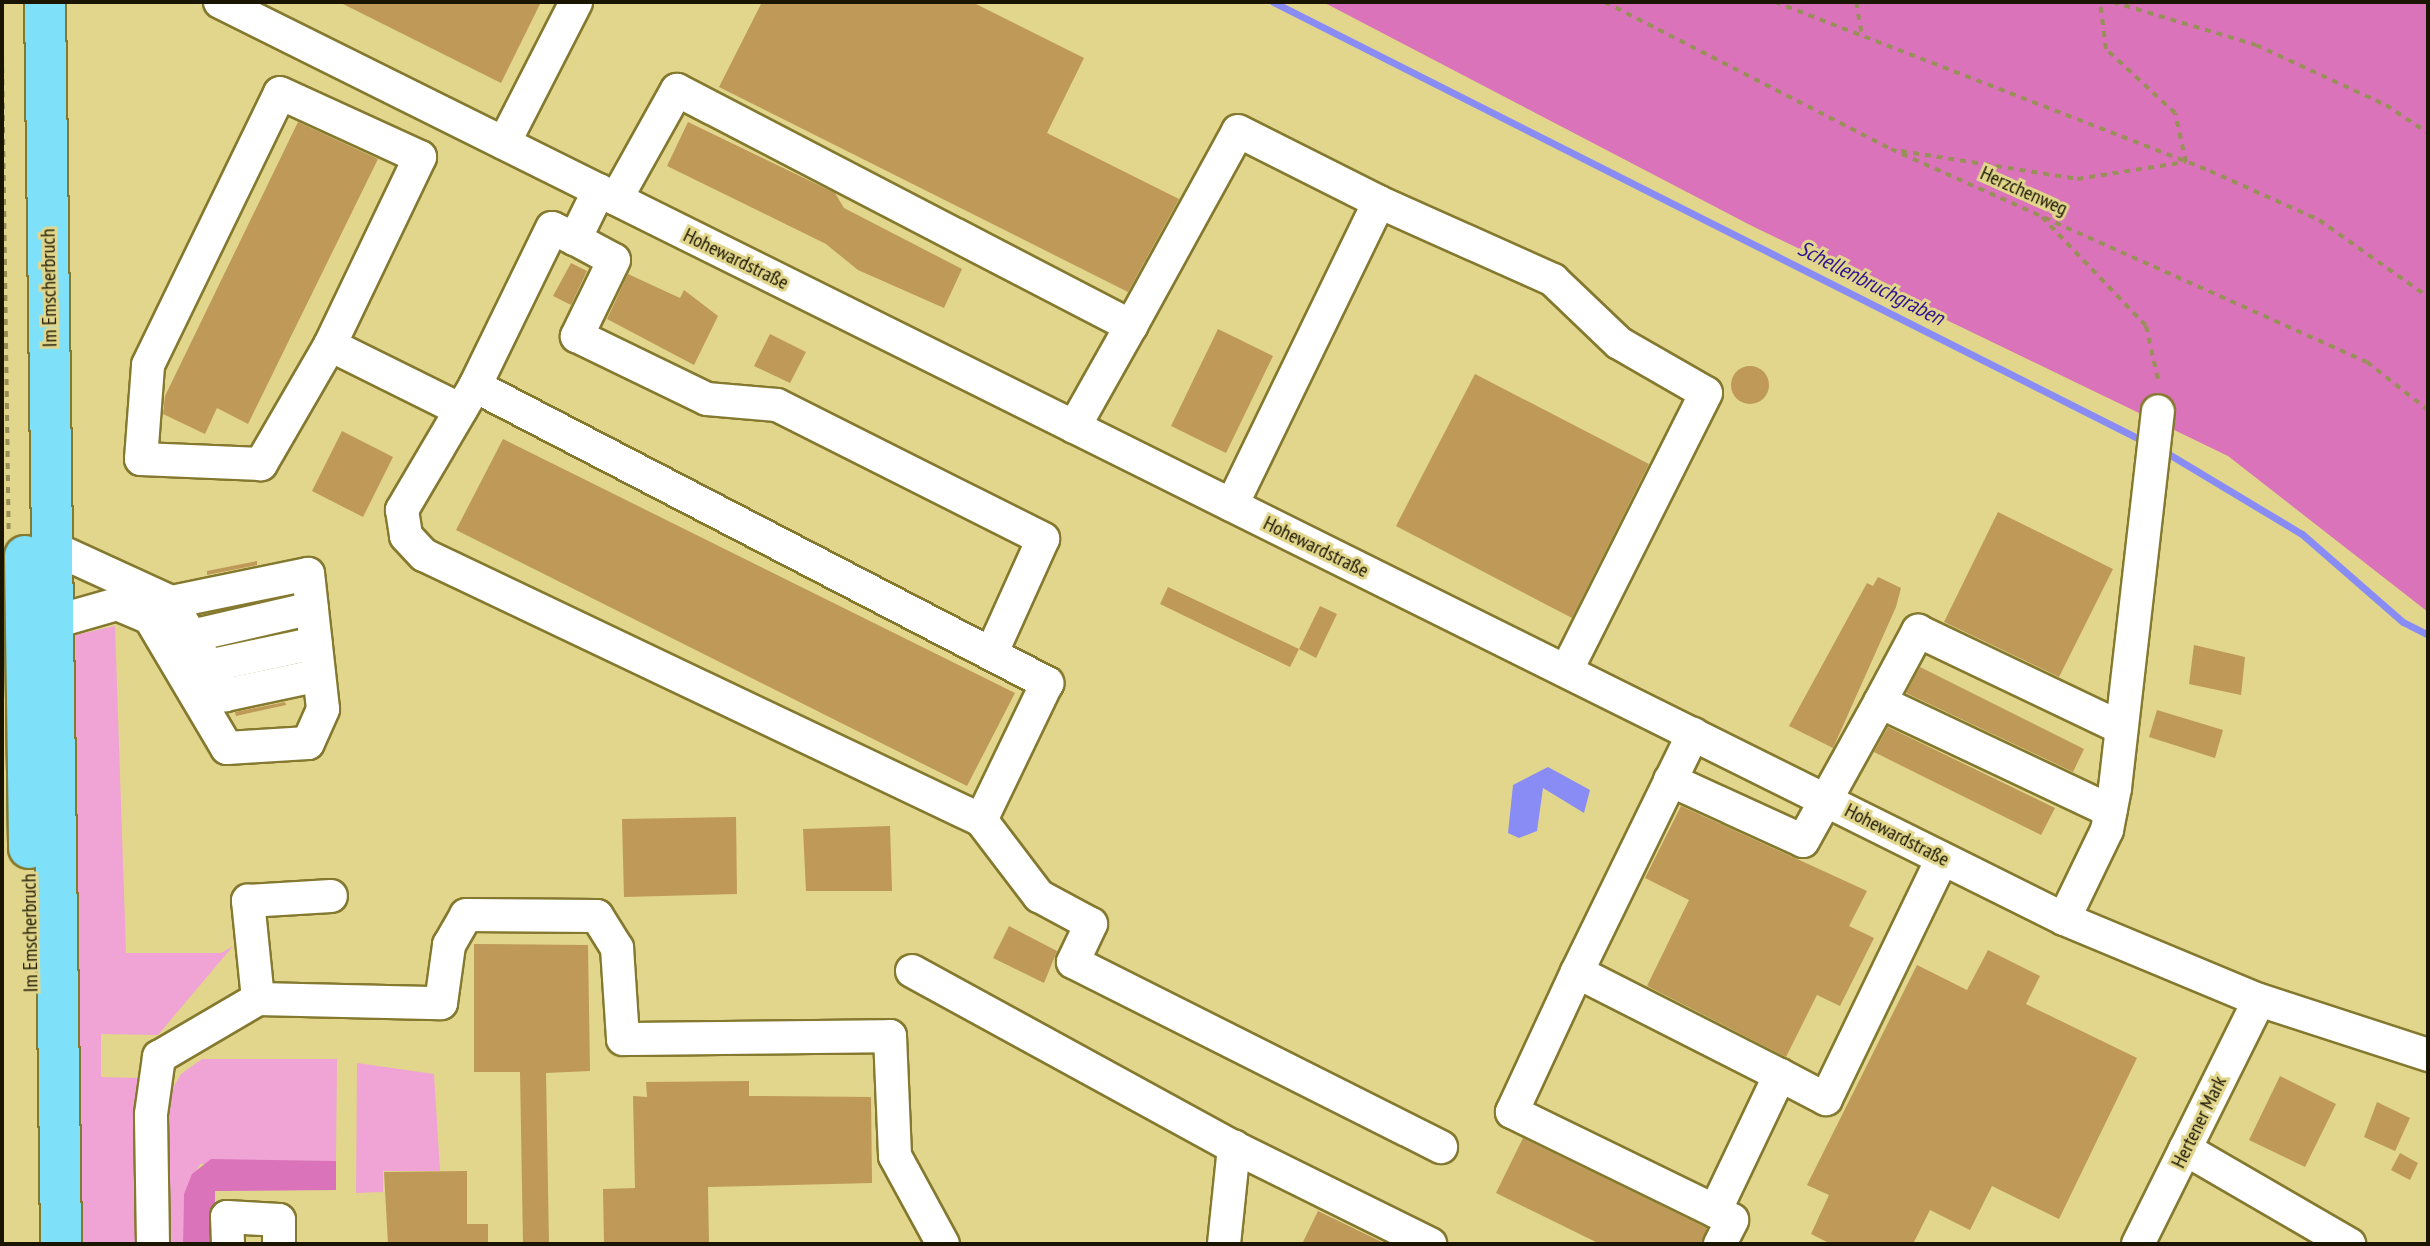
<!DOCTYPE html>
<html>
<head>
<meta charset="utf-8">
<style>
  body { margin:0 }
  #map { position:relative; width:2430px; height:1246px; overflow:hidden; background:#e1d68c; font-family:"PT Sans Narrow",sans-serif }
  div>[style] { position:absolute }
  .green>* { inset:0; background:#f0a3d5 }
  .forest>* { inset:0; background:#da73ba }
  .water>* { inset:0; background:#898cf5 }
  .stream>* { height:7px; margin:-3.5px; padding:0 3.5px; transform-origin:3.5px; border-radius:3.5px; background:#898cf5 }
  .building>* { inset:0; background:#be9957 }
  .round { border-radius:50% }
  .path>* { height:4px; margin-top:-2px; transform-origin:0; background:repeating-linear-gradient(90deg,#988f59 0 6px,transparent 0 12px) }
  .roads { filter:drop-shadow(2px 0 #84792f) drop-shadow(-2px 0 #84792f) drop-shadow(0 2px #84792f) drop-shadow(0 -2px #84792f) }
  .minor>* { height:32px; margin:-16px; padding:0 16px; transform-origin:16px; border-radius:16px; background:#fff }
  .major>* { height:40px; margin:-20px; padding:0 20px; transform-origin:20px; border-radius:20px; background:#7fe0f9 }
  span { translate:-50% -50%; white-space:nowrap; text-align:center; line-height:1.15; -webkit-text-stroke:6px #e1d68c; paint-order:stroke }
  .street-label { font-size:20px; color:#1a1500 }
  .water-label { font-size:22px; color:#301491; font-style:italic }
  .frame { position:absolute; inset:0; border:4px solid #1a1500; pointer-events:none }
</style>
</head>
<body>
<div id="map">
  <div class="green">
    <i style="clip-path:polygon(115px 626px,126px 953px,221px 953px,233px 946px,158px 1035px,101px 1034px,101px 1077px,139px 1078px,141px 1244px,82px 1244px,75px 635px)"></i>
    <i style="clip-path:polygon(202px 1059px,337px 1059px,336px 1161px,200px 1164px,184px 1194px,183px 1244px,166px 1244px,165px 1102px,181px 1074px)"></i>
    <i style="clip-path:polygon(357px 1063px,434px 1074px,440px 1171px,383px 1171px,383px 1192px,356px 1193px)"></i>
  </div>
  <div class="forest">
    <i style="clip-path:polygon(1323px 2px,2428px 2px,2428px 612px,2228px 456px,1752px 226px)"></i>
    <i style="clip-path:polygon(211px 1159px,336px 1161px,336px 1190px,215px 1191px,215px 1244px,183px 1244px,184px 1194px,192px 1174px)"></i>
  </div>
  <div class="water">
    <i style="clip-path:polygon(1548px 767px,1590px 790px,1584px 813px,1543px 788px,1537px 831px,1519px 838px,1508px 833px,1513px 785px)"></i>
  </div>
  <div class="stream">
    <i style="left:1273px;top:2px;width:979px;rotate:26.77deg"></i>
    <i style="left:2162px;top:450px;width:163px;rotate:31deg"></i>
    <i style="left:2302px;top:534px;width:134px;rotate:41.1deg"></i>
    <i style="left:2403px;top:622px;width:28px;rotate:27deg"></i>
  </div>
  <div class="building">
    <i style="clip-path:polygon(339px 2px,541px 2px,501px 83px)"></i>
    <i style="clip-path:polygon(762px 2px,972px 2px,1084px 58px,1047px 133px,1179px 199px,1128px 292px,719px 87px)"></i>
    <i style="clip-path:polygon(298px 122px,378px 159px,248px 424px,217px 408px,205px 434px,163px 414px,165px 396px)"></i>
    <i style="clip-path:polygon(688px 122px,835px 193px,844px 208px,962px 269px,944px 308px,858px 270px,826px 244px,667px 166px)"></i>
    <i style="clip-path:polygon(571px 263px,587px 271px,571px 305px,553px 296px)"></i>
    <i style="clip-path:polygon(628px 274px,680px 298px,684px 290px,718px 316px,694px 365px,607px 319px)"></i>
    <i style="clip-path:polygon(1218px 329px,1273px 356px,1226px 453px,1171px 426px)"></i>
    <i style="clip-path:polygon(770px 334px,806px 352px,790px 383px,754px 366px)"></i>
    <i class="round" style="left:1731px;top:366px;width:38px;height:38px"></i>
    <i style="clip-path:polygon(1475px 374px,1649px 464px,1572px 618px,1396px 526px)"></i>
    <i style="clip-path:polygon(342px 431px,393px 457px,363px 517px,312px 491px)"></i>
    <i style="clip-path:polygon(503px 439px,1015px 693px,967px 786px,456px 530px)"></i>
    <i style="clip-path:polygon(1998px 512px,2113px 569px,2059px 677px,1944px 622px)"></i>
    <i style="clip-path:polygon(257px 561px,257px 565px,207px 575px,207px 571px)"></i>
    <i style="clip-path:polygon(1878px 577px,1901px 588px,1896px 607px,1833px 748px,1789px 726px,1867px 583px,1873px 586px)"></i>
    <i style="clip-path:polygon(1168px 587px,1299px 649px,1290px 667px,1160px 604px)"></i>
    <i style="clip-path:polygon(1320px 606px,1337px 614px,1316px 658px,1299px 649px)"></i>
    <i style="clip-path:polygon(2194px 645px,2245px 657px,2241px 695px,2189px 684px)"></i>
    <i style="clip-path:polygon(1920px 667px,2084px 749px,2073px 772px,1906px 693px)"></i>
    <i style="clip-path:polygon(285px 702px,286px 705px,236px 716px,235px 712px)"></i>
    <i style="clip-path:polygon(2157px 710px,2223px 730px,2215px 758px,2149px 737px)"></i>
    <i style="clip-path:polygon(1888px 727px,2055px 808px,2041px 835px,1874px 752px)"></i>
    <i style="clip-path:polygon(1681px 806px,1867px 891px,1849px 926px,1874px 938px,1840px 1006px,1817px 995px,1786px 1057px,1647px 986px,1689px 900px,1645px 878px)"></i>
    <i style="clip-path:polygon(736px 817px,737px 894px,624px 897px,622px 819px)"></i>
    <i style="clip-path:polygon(890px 826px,892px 891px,806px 891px,803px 829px)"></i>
    <i style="clip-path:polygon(1009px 926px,1057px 951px,1044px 983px,993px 958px)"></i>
    <i style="clip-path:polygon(474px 944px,588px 945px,590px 1071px,546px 1073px,549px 1244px,523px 1244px,520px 1072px,474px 1072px)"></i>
    <i style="clip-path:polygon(1988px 950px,2040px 976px,2026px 1004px,2137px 1058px,2059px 1219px,1992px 1186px,1970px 1230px,1930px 1210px,1913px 1244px,1831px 1244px,1811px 1234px,1829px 1195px,1807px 1185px,1917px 965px,1967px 990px)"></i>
    <i style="clip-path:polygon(2280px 1076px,2336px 1104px,2305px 1167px,2249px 1140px)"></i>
    <i style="clip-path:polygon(749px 1081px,749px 1096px,871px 1097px,872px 1183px,708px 1187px,709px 1244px,604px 1244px,603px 1189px,635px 1188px,633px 1096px,647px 1097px,646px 1082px)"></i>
    <i style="clip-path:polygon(2377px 1102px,2410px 1118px,2395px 1151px,2364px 1137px)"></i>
    <i style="clip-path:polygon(1523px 1138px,1707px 1228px,1701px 1244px,1600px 1244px,1496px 1193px)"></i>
    <i style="clip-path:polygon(2400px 1153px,2418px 1163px,2410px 1180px,2391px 1170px)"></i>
    <i style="clip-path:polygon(467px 1171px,467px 1224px,488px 1224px,488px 1244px,388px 1244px,384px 1172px)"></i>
    <i style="clip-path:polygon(1318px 1211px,1386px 1244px,1302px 1244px)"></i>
  </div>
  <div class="path">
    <i style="left:1605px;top:2px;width:322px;rotate:27.2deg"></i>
    <i style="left:1891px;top:149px;width:521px;rotate:24.11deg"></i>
    <i style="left:2367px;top:362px;width:78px;rotate:38.2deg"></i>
    <i style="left:1775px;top:2px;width:467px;rotate:21.2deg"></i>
    <i style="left:2210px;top:171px;width:120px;rotate:24.2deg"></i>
    <i style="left:2319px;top:220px;width:133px;rotate:35.2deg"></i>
    <i style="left:1856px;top:2px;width:36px;rotate:80deg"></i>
    <i style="left:2113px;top:2px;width:149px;rotate:16.7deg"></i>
    <i style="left:2256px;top:45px;width:143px;rotate:24.8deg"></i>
    <i style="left:2386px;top:105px;width:50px;rotate:33.7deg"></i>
    <i style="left:2426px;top:2px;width:2px;rotate:27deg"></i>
    <i style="left:2px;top:55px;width:474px;rotate:89.2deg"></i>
    <i style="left:1901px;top:151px;width:178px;rotate:9deg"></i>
    <i style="left:2077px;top:179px;width:110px;rotate:-8.9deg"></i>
    <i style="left:2186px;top:162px;width:50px;rotate:-102.7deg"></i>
    <i style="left:2175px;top:113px;width:94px;rotate:-137.2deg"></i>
    <i style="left:2106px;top:49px;width:47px;rotate:-97.3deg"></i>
    <i style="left:2042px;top:217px;width:151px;rotate:46.3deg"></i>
    <i style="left:2146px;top:326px;width:59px;rotate:77.4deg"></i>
  </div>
  <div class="roads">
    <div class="minor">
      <i style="left:220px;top:2px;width:2059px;rotate:26.44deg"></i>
      <i style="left:2064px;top:919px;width:211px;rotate:22.6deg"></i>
      <i style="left:2259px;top:1000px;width:178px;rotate:18deg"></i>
      <i style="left:504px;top:143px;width:158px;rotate:-62.9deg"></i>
      <i style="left:599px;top:190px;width:55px;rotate:116.1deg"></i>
      <i style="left:575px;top:239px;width:25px;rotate:-154deg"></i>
      <i style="left:552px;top:228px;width:176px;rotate:116deg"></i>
      <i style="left:475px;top:386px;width:144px;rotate:120.5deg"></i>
      <i style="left:402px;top:510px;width:26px;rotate:81deg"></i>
      <i style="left:406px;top:536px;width:26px;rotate:47deg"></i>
      <i style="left:424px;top:555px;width:617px;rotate:25.44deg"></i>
      <i style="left:981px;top:820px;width:96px;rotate:52.7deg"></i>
      <i style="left:1039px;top:896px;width:59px;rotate:28.3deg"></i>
      <i style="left:1091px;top:924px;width:42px;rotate:115.3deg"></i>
      <i style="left:1073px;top:962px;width:412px;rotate:26.7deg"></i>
      <i style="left:616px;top:199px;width:125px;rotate:-60.8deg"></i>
      <i style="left:677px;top:90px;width:512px;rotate:27.47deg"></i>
      <i style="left:1131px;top:326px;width:116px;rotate:119.4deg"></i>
      <i style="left:1379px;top:202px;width:191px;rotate:24.1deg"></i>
      <i style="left:1553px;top:280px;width:91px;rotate:43.7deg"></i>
      <i style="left:1619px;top:343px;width:100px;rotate:29.9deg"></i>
      <i style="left:1706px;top:393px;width:311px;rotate:116.7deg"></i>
      <i style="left:575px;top:239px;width:44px;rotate:28.3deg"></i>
      <i style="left:614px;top:260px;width:85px;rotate:116deg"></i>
      <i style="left:577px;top:336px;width:144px;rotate:25.9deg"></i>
      <i style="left:707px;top:399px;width:70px;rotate:4.9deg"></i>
      <i style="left:777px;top:405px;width:298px;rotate:26.7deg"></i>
      <i style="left:1043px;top:539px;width:126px;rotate:114.3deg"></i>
      <i style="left:1131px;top:326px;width:222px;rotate:-61.2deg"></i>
      <i style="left:1238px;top:131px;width:158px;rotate:26.7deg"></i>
      <i style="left:1379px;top:202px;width:337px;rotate:115.9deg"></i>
      <i style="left:330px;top:345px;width:138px;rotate:120.1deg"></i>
      <i style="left:261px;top:464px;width:120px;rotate:-177.6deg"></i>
      <i style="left:141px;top:459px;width:94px;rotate:-85.7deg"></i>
      <i style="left:148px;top:365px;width:302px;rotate:-64.1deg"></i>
      <i style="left:280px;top:93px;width:154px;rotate:24.6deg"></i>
      <i style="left:420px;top:157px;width:208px;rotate:115.6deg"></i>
      <i style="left:330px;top:345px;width:146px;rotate:26.4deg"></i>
      <i style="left:475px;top:386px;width:645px;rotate:27.44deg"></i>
      <i style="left:1047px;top:683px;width:152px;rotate:115.7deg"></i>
      <i style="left:53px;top:548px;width:130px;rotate:24.6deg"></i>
      <i style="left:171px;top:602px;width:108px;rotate:59.9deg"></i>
      <i style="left:225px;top:695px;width:96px;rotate:-12deg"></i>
      <i style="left:54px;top:622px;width:66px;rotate:-15.9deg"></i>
      <i style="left:117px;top:604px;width:36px;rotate:23deg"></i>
      <i style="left:150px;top:618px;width:151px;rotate:59.4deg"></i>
      <i style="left:227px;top:748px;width:81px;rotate:-3.5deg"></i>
      <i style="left:308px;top:743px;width:37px;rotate:-66deg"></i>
      <i style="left:323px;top:709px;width:136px;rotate:-96.3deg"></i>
      <i style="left:308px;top:574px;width:140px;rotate:168.4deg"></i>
      <i style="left:191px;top:636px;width:124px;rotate:-13deg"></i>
      <i style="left:208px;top:666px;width:110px;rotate:-12deg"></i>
      <i style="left:1880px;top:702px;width:81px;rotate:-61.8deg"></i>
      <i style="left:1918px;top:631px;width:225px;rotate:25.5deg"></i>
      <i style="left:1670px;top:780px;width:146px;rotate:24.6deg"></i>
      <i style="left:1803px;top:841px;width:159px;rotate:-61deg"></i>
      <i style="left:1880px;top:702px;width:255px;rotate:25.3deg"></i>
      <i style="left:2064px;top:919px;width:99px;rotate:-64.2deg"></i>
      <i style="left:2107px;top:830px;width:43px;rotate:-79.2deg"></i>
      <i style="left:2115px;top:788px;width:379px;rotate:-83.5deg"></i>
      <i style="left:912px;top:971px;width:367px;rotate:28.7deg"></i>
      <i style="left:1234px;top:1147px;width:219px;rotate:26.3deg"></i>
      <i style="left:1577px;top:972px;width:265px;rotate:-64deg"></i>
      <i style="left:258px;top:999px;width:99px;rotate:-95.8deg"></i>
      <i style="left:248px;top:901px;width:83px;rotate:-3.4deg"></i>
      <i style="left:2185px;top:1149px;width:190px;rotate:30.1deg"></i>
      <i style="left:1715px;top:1211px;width:226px;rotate:-154deg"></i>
      <i style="left:1512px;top:1112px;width:154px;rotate:-65.1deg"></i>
      <i style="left:1577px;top:972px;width:228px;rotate:26.9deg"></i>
      <i style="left:153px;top:1244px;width:130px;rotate:-90.9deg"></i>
      <i style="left:151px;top:1114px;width:58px;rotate:-82deg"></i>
      <i style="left:159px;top:1057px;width:115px;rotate:-30.4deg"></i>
      <i style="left:258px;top:999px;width:183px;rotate:1.3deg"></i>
      <i style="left:441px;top:1003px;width:59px;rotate:-82.1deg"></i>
      <i style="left:449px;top:945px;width:34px;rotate:-60deg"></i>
      <i style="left:466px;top:915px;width:131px;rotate:0.4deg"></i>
      <i style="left:597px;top:916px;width:38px;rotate:58deg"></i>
      <i style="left:617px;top:948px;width:91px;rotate:86.2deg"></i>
      <i style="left:623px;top:1039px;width:267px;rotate:-0.6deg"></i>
      <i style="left:890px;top:1036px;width:120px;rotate:87.6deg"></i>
      <i style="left:895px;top:1156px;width:100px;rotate:61.4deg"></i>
      <i style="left:228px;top:1244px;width:27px;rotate:-92deg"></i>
      <i style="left:227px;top:1217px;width:52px;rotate:3.3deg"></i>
      <i style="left:279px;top:1220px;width:24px;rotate:90deg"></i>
      <i style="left:1224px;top:1244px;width:98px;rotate:-84.1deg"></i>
      <i style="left:1720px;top:1244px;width:27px;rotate:-63deg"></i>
      <i style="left:1732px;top:1220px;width:19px;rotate:-152deg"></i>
      <i style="left:1715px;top:1211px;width:151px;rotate:-64.5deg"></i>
      <i style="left:1780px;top:1075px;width:52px;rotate:27.6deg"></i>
      <i style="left:1826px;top:1099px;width:267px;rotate:-64.2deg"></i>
      <i style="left:2138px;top:1244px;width:272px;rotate:-63.6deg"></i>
    </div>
    <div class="major">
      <i style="left:45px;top:2px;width:1242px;rotate:89.26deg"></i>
      <i style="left:25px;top:556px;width:292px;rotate:89.2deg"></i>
    </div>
  </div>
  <div class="street-label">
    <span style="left:2024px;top:191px;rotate:24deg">Herzchenweg</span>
    <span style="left:736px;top:259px;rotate:26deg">Hohewardstraße</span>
    <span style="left:49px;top:288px;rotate:-91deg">Im Emscherbruch</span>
    <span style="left:1316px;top:547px;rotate:26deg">Hohewardstraße</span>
    <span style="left:1897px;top:835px;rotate:27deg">Hohewardstraße</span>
    <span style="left:30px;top:933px;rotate:-91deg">Im Emscherbruch</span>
    <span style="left:2199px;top:1122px;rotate:-64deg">Hertener Mark</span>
  </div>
  <div class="water-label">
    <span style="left:1871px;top:283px;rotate:27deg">Schellenbruchgraben</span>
  </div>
  <div class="frame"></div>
</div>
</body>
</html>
